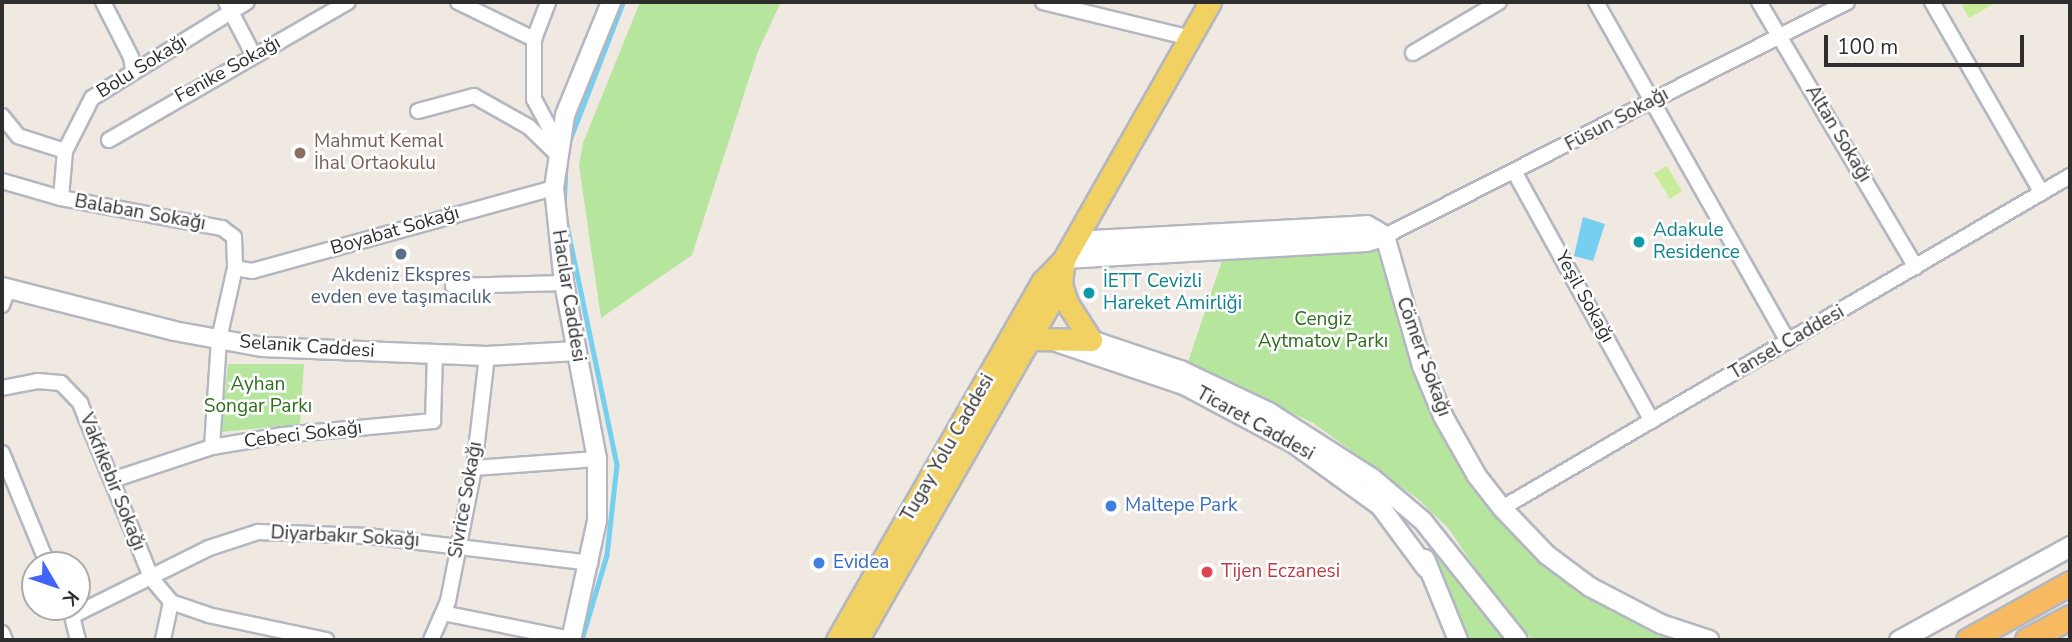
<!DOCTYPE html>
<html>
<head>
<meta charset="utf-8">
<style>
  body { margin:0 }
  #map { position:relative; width:2072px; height:642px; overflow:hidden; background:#efe9e1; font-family:"Nunito Sans",sans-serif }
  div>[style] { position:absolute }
  .green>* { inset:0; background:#b6e59e }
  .pitch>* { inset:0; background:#c9ec9a }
  .water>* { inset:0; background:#75cff0 }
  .stream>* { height:4.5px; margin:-2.25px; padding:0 2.25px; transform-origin:2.25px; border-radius:2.25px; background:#75cff0 }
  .roads { filter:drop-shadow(2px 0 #b4b7c1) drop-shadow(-2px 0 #b4b7c1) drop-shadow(0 2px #b4b7c1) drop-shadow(0 -2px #b4b7c1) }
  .minor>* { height:14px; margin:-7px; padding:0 7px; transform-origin:7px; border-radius:7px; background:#fff }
  .tertiary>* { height:18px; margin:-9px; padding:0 9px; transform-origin:9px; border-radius:9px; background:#fff }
  .secondary>* { height:19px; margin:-9.5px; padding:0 9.5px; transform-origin:9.5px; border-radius:9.5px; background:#fff }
  .primary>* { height:21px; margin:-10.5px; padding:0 10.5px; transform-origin:10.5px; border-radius:10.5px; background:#f2d163 }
  .trunk>* { height:23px; margin:-11.5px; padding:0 11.5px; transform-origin:11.5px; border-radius:11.5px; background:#f8ba60 }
  .dots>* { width:19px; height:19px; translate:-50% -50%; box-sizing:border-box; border:4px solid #fff; border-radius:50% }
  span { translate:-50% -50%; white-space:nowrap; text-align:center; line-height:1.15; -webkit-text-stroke:5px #fff; paint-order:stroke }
  .street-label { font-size:19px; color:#2e2e2e }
  .education-label { font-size:19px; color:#785e54 }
  .left { translate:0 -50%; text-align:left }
  .culture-label { font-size:19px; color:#0d838f }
  .service-label { font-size:19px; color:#4e5e75 }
  .park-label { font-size:19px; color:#2c6e1b }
  .shop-label { font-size:19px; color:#366cbe }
  .health-label { font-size:19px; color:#be3a42 }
  .frame { position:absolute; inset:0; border:4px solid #2e2e2e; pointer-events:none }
  .north { position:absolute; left:21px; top:551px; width:70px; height:70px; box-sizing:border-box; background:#fff; border:2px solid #ababab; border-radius:50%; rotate:129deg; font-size:19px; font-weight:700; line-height:28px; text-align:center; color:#2e2e2e }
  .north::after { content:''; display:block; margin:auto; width:24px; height:32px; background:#4264fb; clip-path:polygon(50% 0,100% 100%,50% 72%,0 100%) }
  .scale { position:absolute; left:1824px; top:35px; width:200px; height:32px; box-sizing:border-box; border:4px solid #2e2e2e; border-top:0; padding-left:9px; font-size:21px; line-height:24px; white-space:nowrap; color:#2e2e2e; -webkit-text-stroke:5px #fff; paint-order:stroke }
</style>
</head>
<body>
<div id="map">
  <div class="green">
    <i style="clip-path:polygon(640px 2px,781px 2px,758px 51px,692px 255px,601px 318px,579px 165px,583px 143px)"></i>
    <i style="clip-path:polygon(1385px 236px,1399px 287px,1477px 476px,1554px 561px,1710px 640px,1533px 640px,1490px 591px,1449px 529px,1418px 499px,1313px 423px,1188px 362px,1226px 249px)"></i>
    <i style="clip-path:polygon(228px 364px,304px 364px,300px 424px,221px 432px)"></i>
    <i style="clip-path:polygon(1427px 536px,1489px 618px,1508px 640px,1467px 640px,1430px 565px)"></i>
  </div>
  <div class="pitch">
    <i style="clip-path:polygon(1960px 2px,1997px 2px,1969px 18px)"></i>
    <i style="clip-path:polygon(1667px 166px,1682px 191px,1670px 199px,1654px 173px)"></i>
  </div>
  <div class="water">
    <i style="clip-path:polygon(1583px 217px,1605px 224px,1593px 261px,1574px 256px)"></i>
  </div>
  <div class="stream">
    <i style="left:570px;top:139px;width:147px;rotate:-68.9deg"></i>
    <i style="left:566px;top:164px;width:47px;rotate:92.4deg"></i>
    <i style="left:564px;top:211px;width:259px;rotate:78.2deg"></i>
    <i style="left:617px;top:465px;width:91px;rotate:96.3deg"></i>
    <i style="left:607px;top:555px;width:89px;rotate:106.4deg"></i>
  </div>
  <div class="roads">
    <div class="minor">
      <i style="left:103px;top:2px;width:62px;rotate:63deg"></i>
      <i style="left:131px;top:57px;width:13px;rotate:81deg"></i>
      <i style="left:226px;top:2px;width:59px;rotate:62.6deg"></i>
      <i style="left:458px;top:2px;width:85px;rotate:26deg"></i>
      <i style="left:534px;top:39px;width:60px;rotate:90deg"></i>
      <i style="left:534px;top:99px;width:51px;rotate:61.9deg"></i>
      <i style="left:1043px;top:2px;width:152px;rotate:13.7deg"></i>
      <i style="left:1596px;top:2px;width:390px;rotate:60.5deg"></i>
      <i style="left:1759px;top:2px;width:308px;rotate:59.4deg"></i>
      <i style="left:1932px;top:2px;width:220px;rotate:60.1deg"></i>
      <i style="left:534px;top:39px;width:40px;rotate:-69deg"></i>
      <i style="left:1413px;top:53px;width:100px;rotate:-30.7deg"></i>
      <i style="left:418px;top:111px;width:58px;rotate:-15deg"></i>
      <i style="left:474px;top:96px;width:63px;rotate:29.4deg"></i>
      <i style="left:529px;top:127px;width:39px;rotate:44deg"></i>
      <i style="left:2px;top:116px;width:26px;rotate:51deg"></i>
      <i style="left:18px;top:136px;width:49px;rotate:17.7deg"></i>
      <i style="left:109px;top:140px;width:276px;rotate:-30deg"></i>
      <i style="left:1515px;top:173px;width:283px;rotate:61.1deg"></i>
      <i style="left:2px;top:181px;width:61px;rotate:16.1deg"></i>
      <i style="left:61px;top:198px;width:164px;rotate:10.6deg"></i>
      <i style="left:222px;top:228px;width:15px;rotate:37deg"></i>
      <i style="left:234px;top:237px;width:31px;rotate:88deg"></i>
      <i style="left:235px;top:268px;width:73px;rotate:102.7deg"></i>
      <i style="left:219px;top:339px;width:108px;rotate:93.7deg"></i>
      <i style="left:61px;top:198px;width:47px;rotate:-85.1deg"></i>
      <i style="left:65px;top:151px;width:59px;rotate:-63deg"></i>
      <i style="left:92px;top:98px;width:182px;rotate:-31.8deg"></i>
      <i style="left:1385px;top:236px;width:518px;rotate:-26.86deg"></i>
      <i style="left:235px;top:268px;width:17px;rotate:10deg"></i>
      <i style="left:252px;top:271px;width:313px;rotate:-15.4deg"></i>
      <i style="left:453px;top:286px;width:111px;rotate:-1.5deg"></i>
      <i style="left:2px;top:305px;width:17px;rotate:-69deg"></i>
      <i style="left:2px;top:388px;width:36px;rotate:-11deg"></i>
      <i style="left:37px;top:381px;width:24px;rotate:5deg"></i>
      <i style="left:61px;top:383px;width:28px;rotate:46deg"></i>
      <i style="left:80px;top:403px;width:190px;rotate:67.8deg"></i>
      <i style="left:152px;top:579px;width:30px;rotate:50deg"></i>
      <i style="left:171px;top:602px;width:39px;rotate:102deg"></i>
      <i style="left:2px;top:453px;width:121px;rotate:67.7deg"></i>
      <i style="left:474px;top:468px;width:123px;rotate:-4.2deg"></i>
      <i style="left:112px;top:480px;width:105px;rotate:-18.3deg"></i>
      <i style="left:212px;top:447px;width:72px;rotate:-9.6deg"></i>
      <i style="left:283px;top:435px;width:151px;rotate:-5.3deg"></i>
      <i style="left:433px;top:421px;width:66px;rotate:-88.3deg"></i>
      <i style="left:1502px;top:508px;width:658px;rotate:-30.31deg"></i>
      <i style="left:171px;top:602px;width:39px;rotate:19deg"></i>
      <i style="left:208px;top:615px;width:121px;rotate:12deg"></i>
      <i style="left:70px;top:608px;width:33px;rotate:76deg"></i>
      <i style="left:443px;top:613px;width:131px;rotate:11.5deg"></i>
      <i style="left:74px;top:615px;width:151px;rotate:-26.4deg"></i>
      <i style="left:209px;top:548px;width:52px;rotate:-18.1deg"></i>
      <i style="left:258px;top:532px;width:110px;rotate:2.1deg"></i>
      <i style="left:368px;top:536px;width:224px;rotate:6.9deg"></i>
      <i style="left:2px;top:633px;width:8px;rotate:67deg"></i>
      <i style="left:431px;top:640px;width:43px;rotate:-66.4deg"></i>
      <i style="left:448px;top:601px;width:136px;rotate:-78.9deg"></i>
      <i style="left:474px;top:468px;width:113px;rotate:-83.4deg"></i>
    </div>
    <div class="tertiary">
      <i style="left:1385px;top:236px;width:135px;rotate:74.1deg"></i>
      <i style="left:1422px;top:366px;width:54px;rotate:67.2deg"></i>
      <i style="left:1443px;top:416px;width:69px;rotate:60.5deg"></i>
      <i style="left:1477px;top:476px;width:41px;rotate:52deg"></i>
      <i style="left:1502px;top:508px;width:65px;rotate:46.2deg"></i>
      <i style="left:1547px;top:555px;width:54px;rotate:36.7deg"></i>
      <i style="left:1590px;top:587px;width:80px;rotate:27.5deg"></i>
      <i style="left:1661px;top:624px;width:51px;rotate:18.4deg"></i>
      <i style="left:1074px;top:241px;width:293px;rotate:-3.1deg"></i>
      <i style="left:1367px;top:225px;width:21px;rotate:31deg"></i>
      <i style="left:1064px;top:259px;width:303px;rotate:-3.2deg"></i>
      <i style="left:1367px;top:242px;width:19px;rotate:-18deg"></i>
      <i style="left:2px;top:287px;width:178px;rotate:14.3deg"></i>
      <i style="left:174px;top:331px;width:89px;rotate:10.3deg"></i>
      <i style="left:262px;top:347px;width:225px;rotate:2.3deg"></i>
      <i style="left:487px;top:356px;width:90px;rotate:-3.2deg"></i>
      <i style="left:1091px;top:340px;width:94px;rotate:18.6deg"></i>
      <i style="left:1180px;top:370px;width:98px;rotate:25.3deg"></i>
      <i style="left:1269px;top:412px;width:122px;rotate:32.7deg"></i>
      <i style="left:1372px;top:478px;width:67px;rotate:40.1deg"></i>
      <i style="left:1423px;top:521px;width:152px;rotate:51.4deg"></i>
      <i style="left:1059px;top:343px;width:132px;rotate:18.6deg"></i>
      <i style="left:1184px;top:385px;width:123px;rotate:28deg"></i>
      <i style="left:1293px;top:443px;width:107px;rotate:35.9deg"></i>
      <i style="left:1380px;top:506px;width:77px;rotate:53.4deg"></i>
      <i style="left:1425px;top:559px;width:87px;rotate:67.8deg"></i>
      <i style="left:571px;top:640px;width:122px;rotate:-77.7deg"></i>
      <i style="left:597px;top:521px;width:62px;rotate:-90deg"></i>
      <i style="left:597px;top:459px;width:179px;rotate:-100.6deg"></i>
      <i style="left:564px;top:283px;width:96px;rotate:-96deg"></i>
      <i style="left:554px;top:188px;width:74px;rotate:-81.4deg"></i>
      <i style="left:565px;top:115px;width:122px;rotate:-67.8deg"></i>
    </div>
    <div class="secondary">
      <i style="left:1899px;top:640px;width:195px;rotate:-28.8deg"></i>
    </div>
    <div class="primary">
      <i style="left:1061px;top:284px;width:20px;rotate:72deg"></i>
      <i style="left:1067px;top:303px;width:44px;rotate:57deg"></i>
      <i style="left:1022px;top:330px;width:12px;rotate:48deg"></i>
      <i style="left:1030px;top:339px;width:61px;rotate:0.9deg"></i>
      <i style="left:837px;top:640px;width:414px;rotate:-60.2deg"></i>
      <i style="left:1043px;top:281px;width:30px;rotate:-46deg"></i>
      <i style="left:1064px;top:259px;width:296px;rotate:-60.4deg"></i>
      <i style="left:857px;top:640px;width:410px;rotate:-60.2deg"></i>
      <i style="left:1061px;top:284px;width:25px;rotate:-83deg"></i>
    </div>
    <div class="trunk">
      <i style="left:1968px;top:640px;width:117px;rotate:-29.2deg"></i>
      <i style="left:2027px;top:640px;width:49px;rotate:-28.1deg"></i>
    </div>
  </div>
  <div class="dots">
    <i style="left:300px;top:153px;background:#8d6e63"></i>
    <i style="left:1639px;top:242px;background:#0f9aa8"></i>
    <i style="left:401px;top:254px;background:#5c6f8a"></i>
    <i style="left:1089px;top:293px;background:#0f9aa8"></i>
    <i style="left:1111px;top:506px;background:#3f7fe0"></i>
    <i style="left:819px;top:563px;background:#3f7fe0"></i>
    <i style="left:1207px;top:572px;background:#e0444e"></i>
  </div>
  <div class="street-label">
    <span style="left:142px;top:67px;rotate:-32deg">Bolu Sokağı</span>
    <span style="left:228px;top:70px;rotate:-29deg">Fenike Sokağı</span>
    <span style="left:1617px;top:120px;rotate:-28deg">Füsun Sokağı</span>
    <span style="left:1838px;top:134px;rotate:59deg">Altan Sokağı</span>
    <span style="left:140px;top:213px;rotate:10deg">Balaban Sokağı</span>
    <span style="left:395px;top:231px;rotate:-16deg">Boyabat Sokağı</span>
    <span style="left:568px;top:296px;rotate:81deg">Hacılar Caddesi</span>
    <span style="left:1584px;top:297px;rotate:61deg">Yeşil Sokağı</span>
    <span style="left:1787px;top:343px;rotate:-30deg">Tansel Caddesi</span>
    <span style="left:307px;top:347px;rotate:4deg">Selanik Caddesi</span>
    <span style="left:1423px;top:357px;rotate:70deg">Cömert Sokağı</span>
    <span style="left:1255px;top:424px;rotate:29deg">Ticaret Caddesi</span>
    <span style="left:303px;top:435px;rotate:-7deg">Cebeci Sokağı</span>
    <span style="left:948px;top:448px;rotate:-60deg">Tugay Yolu Caddesi</span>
    <span style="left:112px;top:482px;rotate:68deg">Vakfıkebir Sokağı</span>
    <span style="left:466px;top:500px;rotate:-80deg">Sivrice Sokağı</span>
    <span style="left:345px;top:537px;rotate:3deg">Diyarbakır Sokağı</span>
  </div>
  <div class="education-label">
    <span class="left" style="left:314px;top:153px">Mahmut Kemal<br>İhal Ortaokulu</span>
  </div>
  <div class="culture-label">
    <span class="left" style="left:1653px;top:242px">Adakule<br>Residence</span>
    <span class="left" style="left:1103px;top:293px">İETT Cevizli<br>Hareket Amirliği</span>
  </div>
  <div class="service-label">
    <span style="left:401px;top:287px">Akdeniz Ekspres<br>evden eve taşımacılık</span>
  </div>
  <div class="park-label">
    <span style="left:1323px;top:331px">Cengiz<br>Aytmatov Parkı</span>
    <span style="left:258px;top:396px">Ayhan<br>Songar Parkı</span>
  </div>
  <div class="shop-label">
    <span class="left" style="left:1125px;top:506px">Maltepe Park</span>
    <span class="left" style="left:833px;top:563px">Evidea</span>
  </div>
  <div class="health-label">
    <span class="left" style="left:1221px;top:572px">Tijen Eczanesi</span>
  </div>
  <div class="frame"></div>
  <div class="north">K</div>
  <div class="scale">100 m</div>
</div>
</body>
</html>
